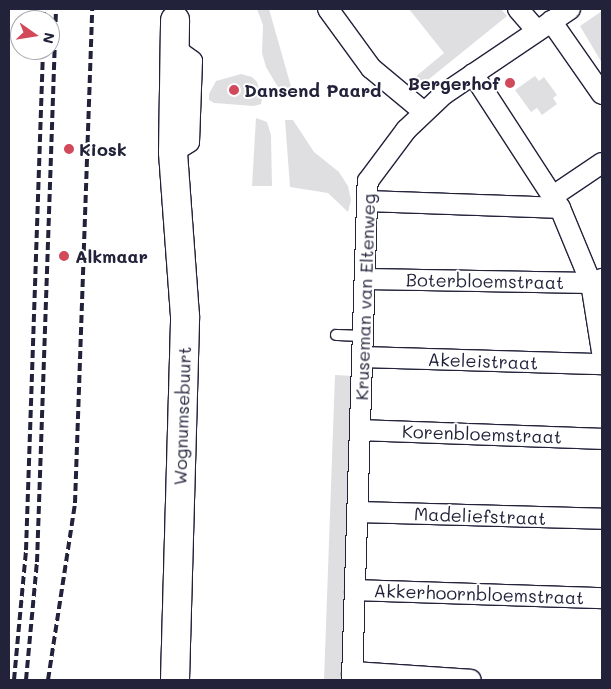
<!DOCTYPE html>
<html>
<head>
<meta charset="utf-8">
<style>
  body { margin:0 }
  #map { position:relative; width:611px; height:689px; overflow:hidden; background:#fff; font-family:Mali,sans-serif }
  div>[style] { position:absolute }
  .green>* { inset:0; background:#dfdfe2 }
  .roads { filter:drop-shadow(1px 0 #22223b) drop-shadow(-1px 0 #22223b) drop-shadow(0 1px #22223b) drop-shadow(0 -1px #22223b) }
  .lane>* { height:10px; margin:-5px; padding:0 5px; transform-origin:5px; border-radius:5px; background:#fff }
  .street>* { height:20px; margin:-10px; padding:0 10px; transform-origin:10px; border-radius:10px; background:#fff }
  .secondary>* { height:28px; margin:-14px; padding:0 14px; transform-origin:14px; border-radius:14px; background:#fff }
  .rail>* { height:4px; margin-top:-2px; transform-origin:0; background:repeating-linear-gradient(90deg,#22223b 0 8px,transparent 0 12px) }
  .dots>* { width:14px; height:14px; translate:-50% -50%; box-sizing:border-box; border:2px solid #fff; border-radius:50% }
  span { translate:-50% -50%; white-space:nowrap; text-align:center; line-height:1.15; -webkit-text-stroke:4px #fff; paint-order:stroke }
  .poi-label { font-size:18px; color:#22223b; font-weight:700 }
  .right { translate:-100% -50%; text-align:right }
  .left { translate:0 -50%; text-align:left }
  .street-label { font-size:18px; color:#22223b }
  .frame { position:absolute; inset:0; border:10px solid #22223b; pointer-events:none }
  .north { position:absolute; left:10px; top:10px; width:50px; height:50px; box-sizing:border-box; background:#fff; border:1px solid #a7a7b1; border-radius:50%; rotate:103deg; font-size:14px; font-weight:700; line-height:20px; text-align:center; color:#22223b }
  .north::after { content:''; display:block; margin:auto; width:18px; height:22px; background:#d1495b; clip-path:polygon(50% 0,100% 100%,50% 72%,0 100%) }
</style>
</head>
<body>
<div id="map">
  <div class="green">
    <i style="clip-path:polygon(257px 9px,269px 9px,292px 90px,288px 96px,285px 95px,276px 84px,266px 67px,262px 53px,263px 25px)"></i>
    <i style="clip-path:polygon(409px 9px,501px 9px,507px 16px,413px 92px,407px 84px,444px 53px)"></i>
    <i style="clip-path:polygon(602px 11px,602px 63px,580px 26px)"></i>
    <i style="clip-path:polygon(241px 74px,252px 77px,257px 82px,262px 99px,261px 104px,254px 106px,214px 103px,209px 100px,209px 94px,216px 81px)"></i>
    <i style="clip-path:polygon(535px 76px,539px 81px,544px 77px,557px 95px,553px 98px,557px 104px,542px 115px,537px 108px,531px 112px,515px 90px)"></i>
    <i style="clip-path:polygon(256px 118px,267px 122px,271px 135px,272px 186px,252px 186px)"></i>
    <i style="clip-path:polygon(285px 120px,293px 120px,314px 152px,339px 172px,348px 186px,351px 200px,348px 212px,328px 193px,290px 187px)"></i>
    <i style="clip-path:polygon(335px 375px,354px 376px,343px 680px,324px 680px)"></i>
  </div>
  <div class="roads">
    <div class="lane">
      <i style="left:336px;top:335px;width:28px;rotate:2deg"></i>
    </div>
    <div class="street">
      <i style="left:328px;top:9px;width:73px;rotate:53.9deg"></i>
      <i style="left:371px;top:68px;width:69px;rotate:39.7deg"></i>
      <i style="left:518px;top:9px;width:29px;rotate:49deg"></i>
      <i style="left:551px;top:21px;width:89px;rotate:55.1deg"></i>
      <i style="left:473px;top:74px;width:160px;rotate:57deg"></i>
      <i style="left:560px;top:208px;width:81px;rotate:67.5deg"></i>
      <i style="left:591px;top:283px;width:70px;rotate:80.9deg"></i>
      <i style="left:173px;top:152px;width:19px;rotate:-32deg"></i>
      <i style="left:189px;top:142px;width:81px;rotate:-87.9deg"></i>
      <i style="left:192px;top:61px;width:22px;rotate:-144deg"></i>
      <i style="left:553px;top:196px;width:59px;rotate:-34deg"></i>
      <i style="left:369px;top:201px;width:191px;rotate:2.1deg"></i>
      <i style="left:366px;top:279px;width:225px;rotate:1deg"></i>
      <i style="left:591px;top:283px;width:12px;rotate:-20deg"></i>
      <i style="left:363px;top:357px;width:239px;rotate:1.7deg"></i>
      <i style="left:361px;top:430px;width:241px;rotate:2.1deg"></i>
      <i style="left:358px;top:512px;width:244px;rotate:1.6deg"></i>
      <i style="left:355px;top:590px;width:247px;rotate:1.9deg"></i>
      <i style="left:352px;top:672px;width:119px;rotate:3.8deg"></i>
      <i style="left:352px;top:680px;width:499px;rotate:-88.2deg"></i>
      <i style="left:368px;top:181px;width:64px;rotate:-53.3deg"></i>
      <i style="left:406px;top:130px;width:52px;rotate:-43.5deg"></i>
      <i style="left:444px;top:94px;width:152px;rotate:-34deg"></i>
    </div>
    <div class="secondary">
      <i style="left:175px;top:680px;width:364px;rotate:-88.4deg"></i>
      <i style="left:185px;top:316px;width:164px;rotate:-94.2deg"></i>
      <i style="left:173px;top:152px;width:132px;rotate:-89.1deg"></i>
    </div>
  </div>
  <div class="rail">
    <i style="left:44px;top:20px;width:11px;rotate:-90deg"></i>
    <i style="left:14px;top:680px;width:131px;rotate:-84.7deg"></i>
    <i style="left:26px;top:550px;width:500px;rotate:-88.05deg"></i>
    <i style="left:26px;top:680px;width:119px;rotate:-84.7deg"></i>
    <i style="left:37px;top:562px;width:553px;rotate:-88.03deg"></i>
    <i style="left:48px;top:680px;width:179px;rotate:-81.3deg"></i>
    <i style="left:75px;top:503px;width:494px;rotate:-88deg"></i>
  </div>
  <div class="dots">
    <i style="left:510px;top:83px;background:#d1495b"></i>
    <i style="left:234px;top:90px;background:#d1495b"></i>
    <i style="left:69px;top:149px;background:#d1495b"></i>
    <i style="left:64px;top:256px;background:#d1495b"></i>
  </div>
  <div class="poi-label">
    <span class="right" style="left:500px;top:83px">Bergerhof</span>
    <span class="left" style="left:244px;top:90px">Dansend Paard</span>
    <span class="left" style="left:79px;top:149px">Kiosk</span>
    <span class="left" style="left:75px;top:256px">Alkmaar</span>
  </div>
  <div class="street-label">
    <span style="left:485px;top:281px;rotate:1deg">Boterbloemstraat</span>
    <span style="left:365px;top:297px;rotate:-88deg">Kruseman van Eltenweg</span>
    <span style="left:483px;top:361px;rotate:2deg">Akeleistraat</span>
    <span style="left:182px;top:416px;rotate:-88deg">Wognumsebuurt</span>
    <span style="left:482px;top:434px;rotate:2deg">Korenbloemstraat</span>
    <span style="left:480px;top:516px;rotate:2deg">Madeliefstraat</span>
    <span style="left:479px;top:594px;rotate:2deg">Akkerhoornbloemstraat</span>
  </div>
  <div class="frame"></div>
  <div class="north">N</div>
</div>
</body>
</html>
